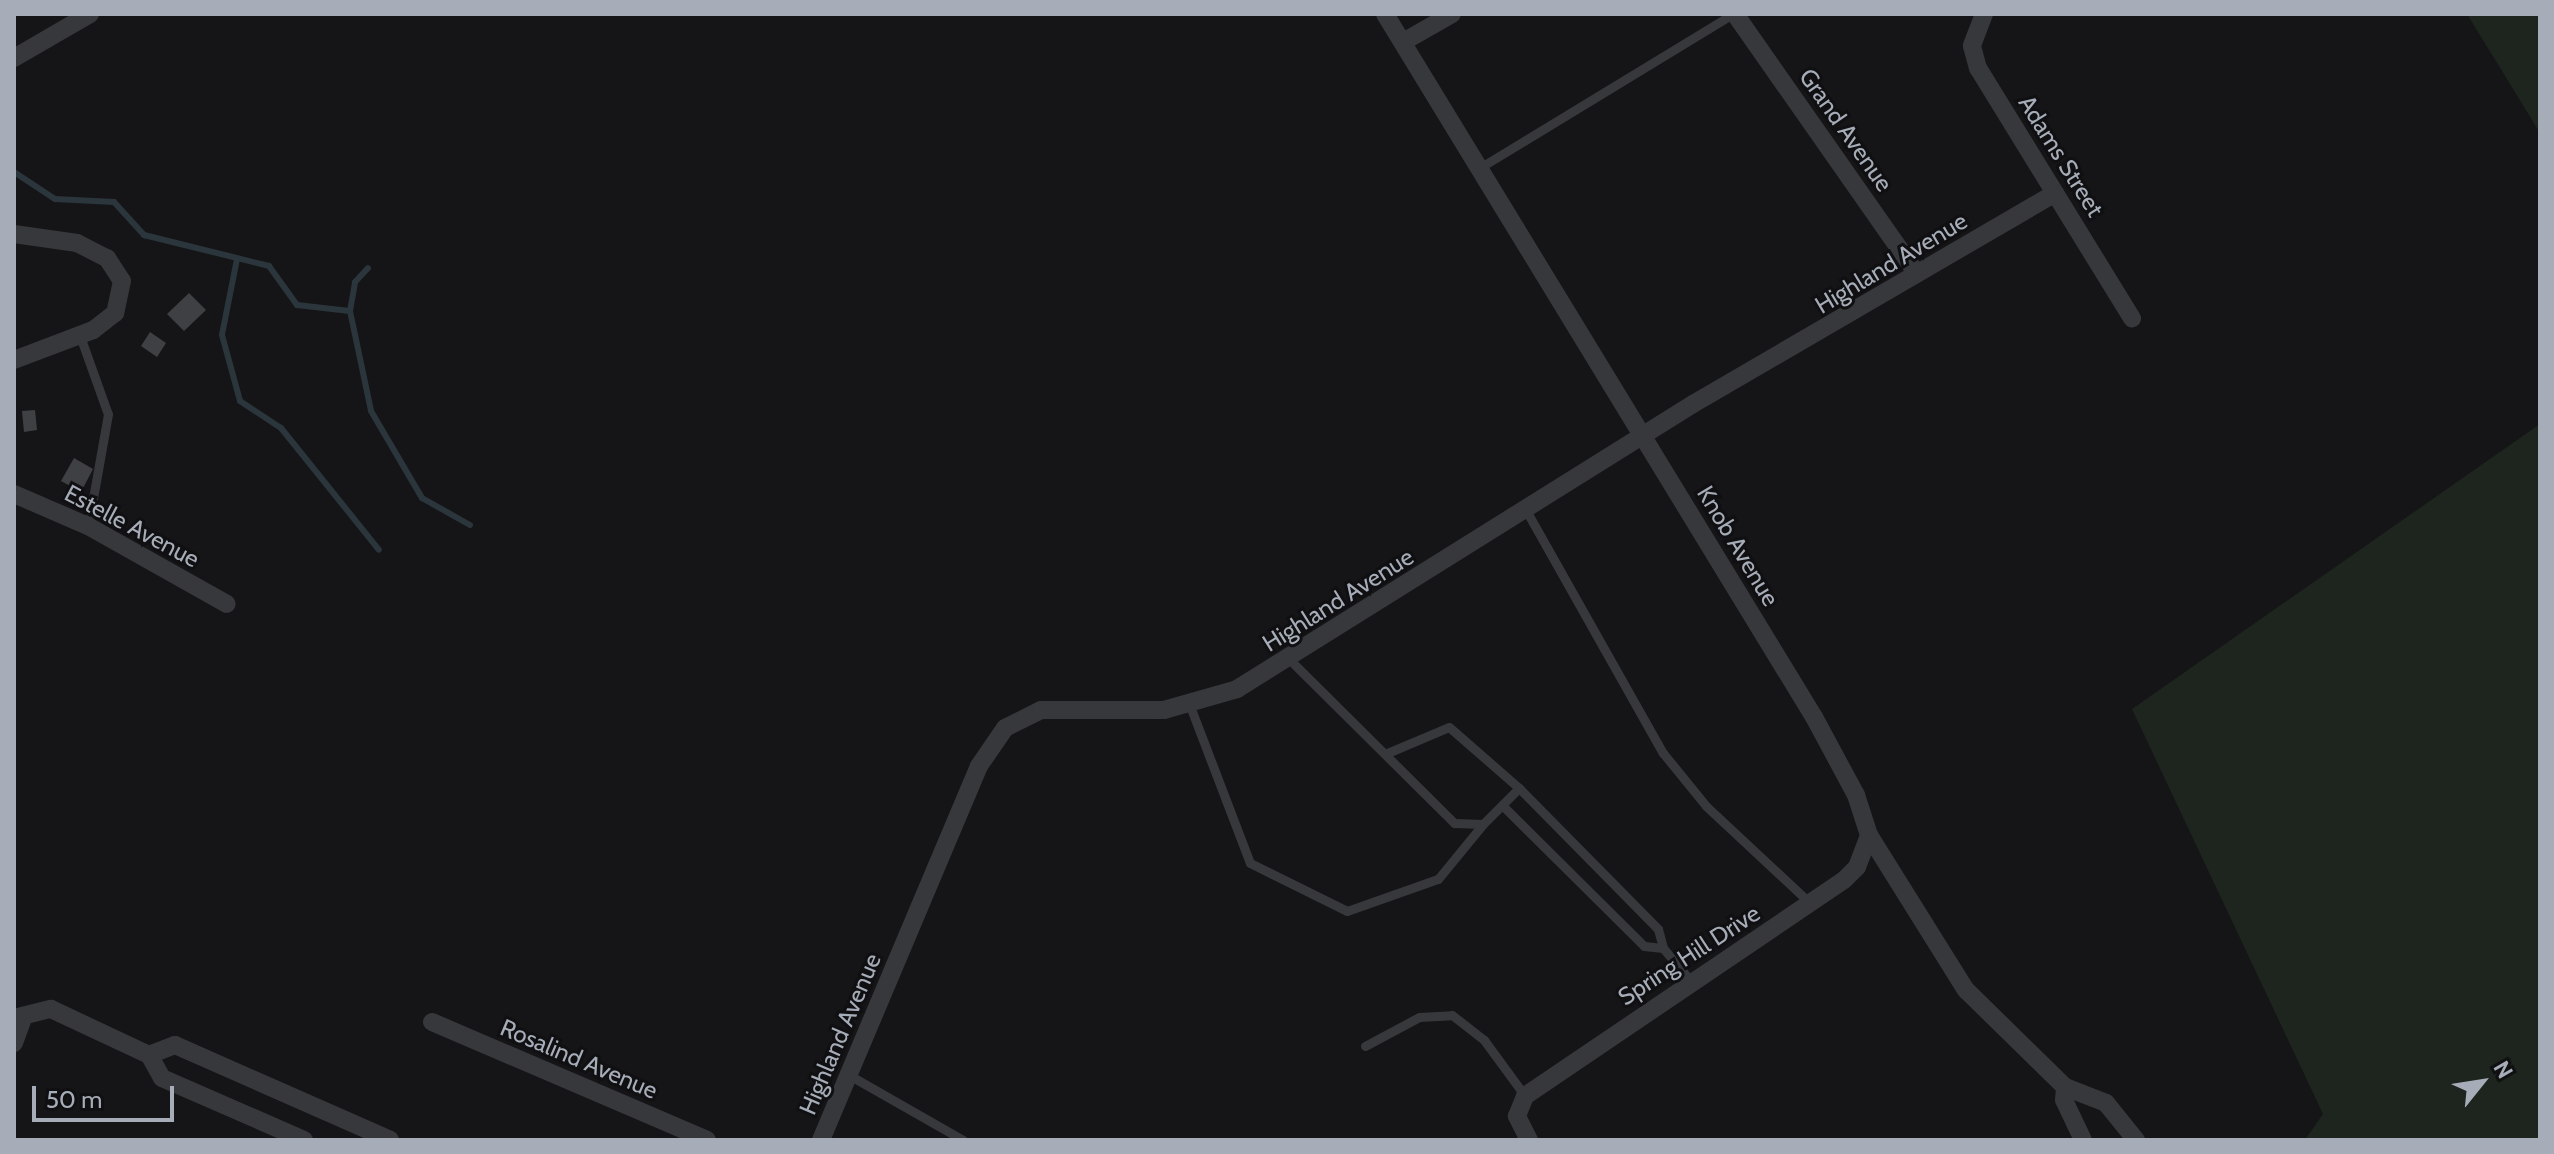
<!DOCTYPE html>
<html>
<head>
<meta charset="utf-8">
<style>
  body { margin:0 }
  #map { position:relative; width:2554px; height:1154px; overflow:hidden; background:#151517; font-family:Cabin,sans-serif }
  div>[style] { position:absolute }
  .green>* { inset:0; background:#1d251e }
  .stream>* { height:6px; margin:-3px; padding:0 3px; transform-origin:3px; border-radius:3px; background:#2b353c }
  .building>* { inset:0; background:#3f4044 }
  .service>* { height:9px; margin:-4.5px; padding:0 4.5px; transform-origin:4.5px; border-radius:4.5px; background:#36383c }
  .minor>* { height:18px; margin:-9px; padding:0 9px; transform-origin:9px; border-radius:9px; background:#36383c }
  span { translate:-50% -50%; white-space:nowrap; text-align:center; line-height:1.15; -webkit-text-stroke:6px #101012; paint-order:stroke }
  .street-label { font-size:24px; color:#a7adb8 }
  .frame { position:absolute; inset:0; border:16px solid #a7adb8; pointer-events:none }
  .north { position:absolute; left:2442px; top:1042px; width:80px; height:80px; -webkit-text-stroke:6px #101012; paint-order:stroke; rotate:60deg; font-size:22px; font-weight:700; line-height:32px; text-align:center; color:#a7adb8 }
  .north::after { content:''; display:block; margin:auto; width:28px; height:36px; background:#a7adb8; clip-path:polygon(50% 0,100% 100%,50% 72%,0 100%) }
  .scale { position:absolute; left:32px; top:1086px; width:142px; height:36px; box-sizing:border-box; border:4px solid #a7adb8; border-top:0; padding-left:10px; font-size:24px; line-height:28px; white-space:nowrap; color:#a7adb8; -webkit-text-stroke:6px #101012; paint-order:stroke }
</style>
</head>
<body>
<div id="map">
  <div class="green">
    <i style="clip-path:polygon(2467px 14px,2540px 14px,2540px 133px)"></i>
    <i style="clip-path:polygon(2540px 424px,2540px 1140px,2305px 1140px,2323px 1114px,2132px 709px)"></i>
  </div>
  <div class="stream">
    <i style="left:14px;top:172px;width:49px;rotate:33.4deg"></i>
    <i style="left:55px;top:199px;width:59px;rotate:2.9deg"></i>
    <i style="left:114px;top:202px;width:45px;rotate:47.7deg"></i>
    <i style="left:144px;top:235px;width:129px;rotate:13.9deg"></i>
    <i style="left:269px;top:266px;width:48px;rotate:54.3deg"></i>
    <i style="left:297px;top:305px;width:53px;rotate:6.5deg"></i>
    <i style="left:350px;top:311px;width:29px;rotate:-80deg"></i>
    <i style="left:355px;top:282px;width:19px;rotate:-47deg"></i>
    <i style="left:237px;top:259px;width:77px;rotate:101.2deg"></i>
    <i style="left:222px;top:335px;width:68px;rotate:74.7deg"></i>
    <i style="left:240px;top:401px;width:49px;rotate:33.4deg"></i>
    <i style="left:281px;top:428px;width:156px;rotate:51.2deg"></i>
    <i style="left:350px;top:311px;width:102px;rotate:78.1deg"></i>
    <i style="left:371px;top:411px;width:101px;rotate:59.6deg"></i>
    <i style="left:422px;top:498px;width:55px;rotate:29.4deg"></i>
  </div>
  <div class="building">
    <i style="clip-path:polygon(189px 293px,206px 310px,184px 331px,167px 314px)"></i>
    <i style="clip-path:polygon(150px 332px,166px 343px,157px 357px,141px 346px)"></i>
    <i style="clip-path:polygon(35px 410px,37px 430px,24px 432px,22px 411px)"></i>
    <i style="clip-path:polygon(74px 458px,93px 469px,81px 492px,61px 481px)"></i>
  </div>
  <div class="service">
    <i style="left:1481px;top:167px;width:295px;rotate:-31.3deg"></i>
    <i style="left:80px;top:336px;width:83px;rotate:70.3deg"></i>
    <i style="left:108px;top:414px;width:114px;rotate:100.1deg"></i>
    <i style="left:1527px;top:512px;width:277px;rotate:60.6deg"></i>
    <i style="left:1663px;top:753px;width:68px;rotate:50.9deg"></i>
    <i style="left:1706px;top:806px;width:144px;rotate:43deg"></i>
    <i style="left:1289px;top:659px;width:233px;rotate:44.8deg"></i>
    <i style="left:1454px;top:823px;width:29px;rotate:2deg"></i>
    <i style="left:1483px;top:824px;width:51px;rotate:-45deg"></i>
    <i style="left:1190px;top:706px;width:168px;rotate:69.1deg"></i>
    <i style="left:1250px;top:863px;width:108px;rotate:26.3deg"></i>
    <i style="left:1347px;top:911px;width:96px;rotate:-19.4deg"></i>
    <i style="left:1438px;top:879px;width:71px;rotate:-50.7deg"></i>
    <i style="left:1385px;top:754px;width:69px;rotate:-22.9deg"></i>
    <i style="left:1449px;top:727px;width:93px;rotate:41.1deg"></i>
    <i style="left:1519px;top:788px;width:198px;rotate:45.4deg"></i>
    <i style="left:1658px;top:929px;width:20px;rotate:75deg"></i>
    <i style="left:1663px;top:948px;width:43px;rotate:49.7deg"></i>
    <i style="left:1502px;top:805px;width:200px;rotate:44.8deg"></i>
    <i style="left:1644px;top:946px;width:19px;rotate:6deg"></i>
    <i style="left:1365px;top:1046px;width:61px;rotate:-28.2deg"></i>
    <i style="left:1419px;top:1017px;width:33px;rotate:-3deg"></i>
    <i style="left:1452px;top:1015px;width:41px;rotate:38deg"></i>
    <i style="left:1484px;top:1040px;width:69px;rotate:53.8deg"></i>
    <i style="left:849px;top:1075px;width:131px;rotate:29.7deg"></i>
  </div>
  <div class="minor">
    <i style="left:1385px;top:14px;width:824px;rotate:58.61deg"></i>
    <i style="left:1814px;top:717px;width:89px;rotate:61.7deg"></i>
    <i style="left:1856px;top:795px;width:42px;rotate:72deg"></i>
    <i style="left:1869px;top:835px;width:183px;rotate:58deg"></i>
    <i style="left:1966px;top:990px;width:139px;rotate:44.4deg"></i>
    <i style="left:2065px;top:1087px;width:44px;rotate:21.3deg"></i>
    <i style="left:2106px;top:1103px;width:48px;rotate:51deg"></i>
    <i style="left:1735px;top:14px;width:317px;rotate:55deg"></i>
    <i style="left:1984px;top:14px;width:34px;rotate:111deg"></i>
    <i style="left:1972px;top:46px;width:23px;rotate:75deg"></i>
    <i style="left:1978px;top:68px;width:294px;rotate:58.4deg"></i>
    <i style="left:1403px;top:42px;width:56px;rotate:-29.7deg"></i>
    <i style="left:14px;top:58px;width:88px;rotate:-30.1deg"></i>
    <i style="left:14px;top:234px;width:64px;rotate:8.1deg"></i>
    <i style="left:77px;top:243px;width:34px;rotate:27deg"></i>
    <i style="left:107px;top:258px;width:27px;rotate:57deg"></i>
    <i style="left:122px;top:281px;width:33px;rotate:102deg"></i>
    <i style="left:115px;top:313px;width:28px;rotate:142deg"></i>
    <i style="left:93px;top:330px;width:85px;rotate:159.2deg"></i>
    <i style="left:14px;top:494px;width:81px;rotate:23.4deg"></i>
    <i style="left:88px;top:526px;width:159px;rotate:29.3deg"></i>
    <i style="left:14px;top:1018px;width:38px;rotate:-14deg"></i>
    <i style="left:51px;top:1009px;width:108px;rotate:25.1deg"></i>
    <i style="left:432px;top:1022px;width:299px;rotate:23.2deg"></i>
    <i style="left:14px;top:1043px;width:23px;rotate:-70deg"></i>
    <i style="left:2065px;top:1087px;width:13px;rotate:94deg"></i>
    <i style="left:2064px;top:1100px;width:44px;rotate:64.6deg"></i>
    <i style="left:304px;top:1140px;width:155px;rotate:-156.4deg"></i>
    <i style="left:162px;top:1078px;width:26px;rotate:-119deg"></i>
    <i style="left:149px;top:1055px;width:28px;rotate:-21deg"></i>
    <i style="left:175px;top:1045px;width:235px;rotate:23.8deg"></i>
    <i style="left:821px;top:1140px;width:406px;rotate:-67.1deg"></i>
    <i style="left:979px;top:766px;width:46px;rotate:-55.6deg"></i>
    <i style="left:1005px;top:728px;width:40px;rotate:-26.6deg"></i>
    <i style="left:1041px;top:710px;width:123px"></i>
    <i style="left:1164px;top:710px;width:76px;rotate:-16deg"></i>
    <i style="left:1237px;top:689px;width:538px;rotate:-32.01deg"></i>
    <i style="left:1693px;top:404px;width:419px;rotate:-30.2deg"></i>
    <i style="left:1529px;top:1140px;width:27px;rotate:-117deg"></i>
    <i style="left:1517px;top:1116px;width:22px;rotate:-68deg"></i>
    <i style="left:1525px;top:1096px;width:385px;rotate:-34.1deg"></i>
    <i style="left:1844px;top:880px;width:18px;rotate:-45deg"></i>
    <i style="left:1857px;top:867px;width:34px;rotate:-69deg"></i>
  </div>
  <div class="street-label">
    <span style="left:1846px;top:130px;rotate:55deg">Grand Avenue</span>
    <span style="left:2061px;top:156px;rotate:58deg">Adams Street</span>
    <span style="left:1891px;top:263px;rotate:-31deg">Highland Avenue</span>
    <span style="left:132px;top:526px;rotate:28deg">Estelle Avenue</span>
    <span style="left:1738px;top:546px;rotate:59deg">Knob Avenue</span>
    <span style="left:1338px;top:600px;rotate:-32deg">Highland Avenue</span>
    <span style="left:1689px;top:955px;rotate:-33deg">Spring Hill Drive</span>
    <span style="left:840px;top:1034px;rotate:-67deg">Highland Avenue</span>
    <span style="left:579px;top:1059px;rotate:23deg">Rosalind Avenue</span>
  </div>
  <div class="frame"></div>
  <div class="north">N</div>
  <div class="scale">50 m</div>
</div>
</body>
</html>
